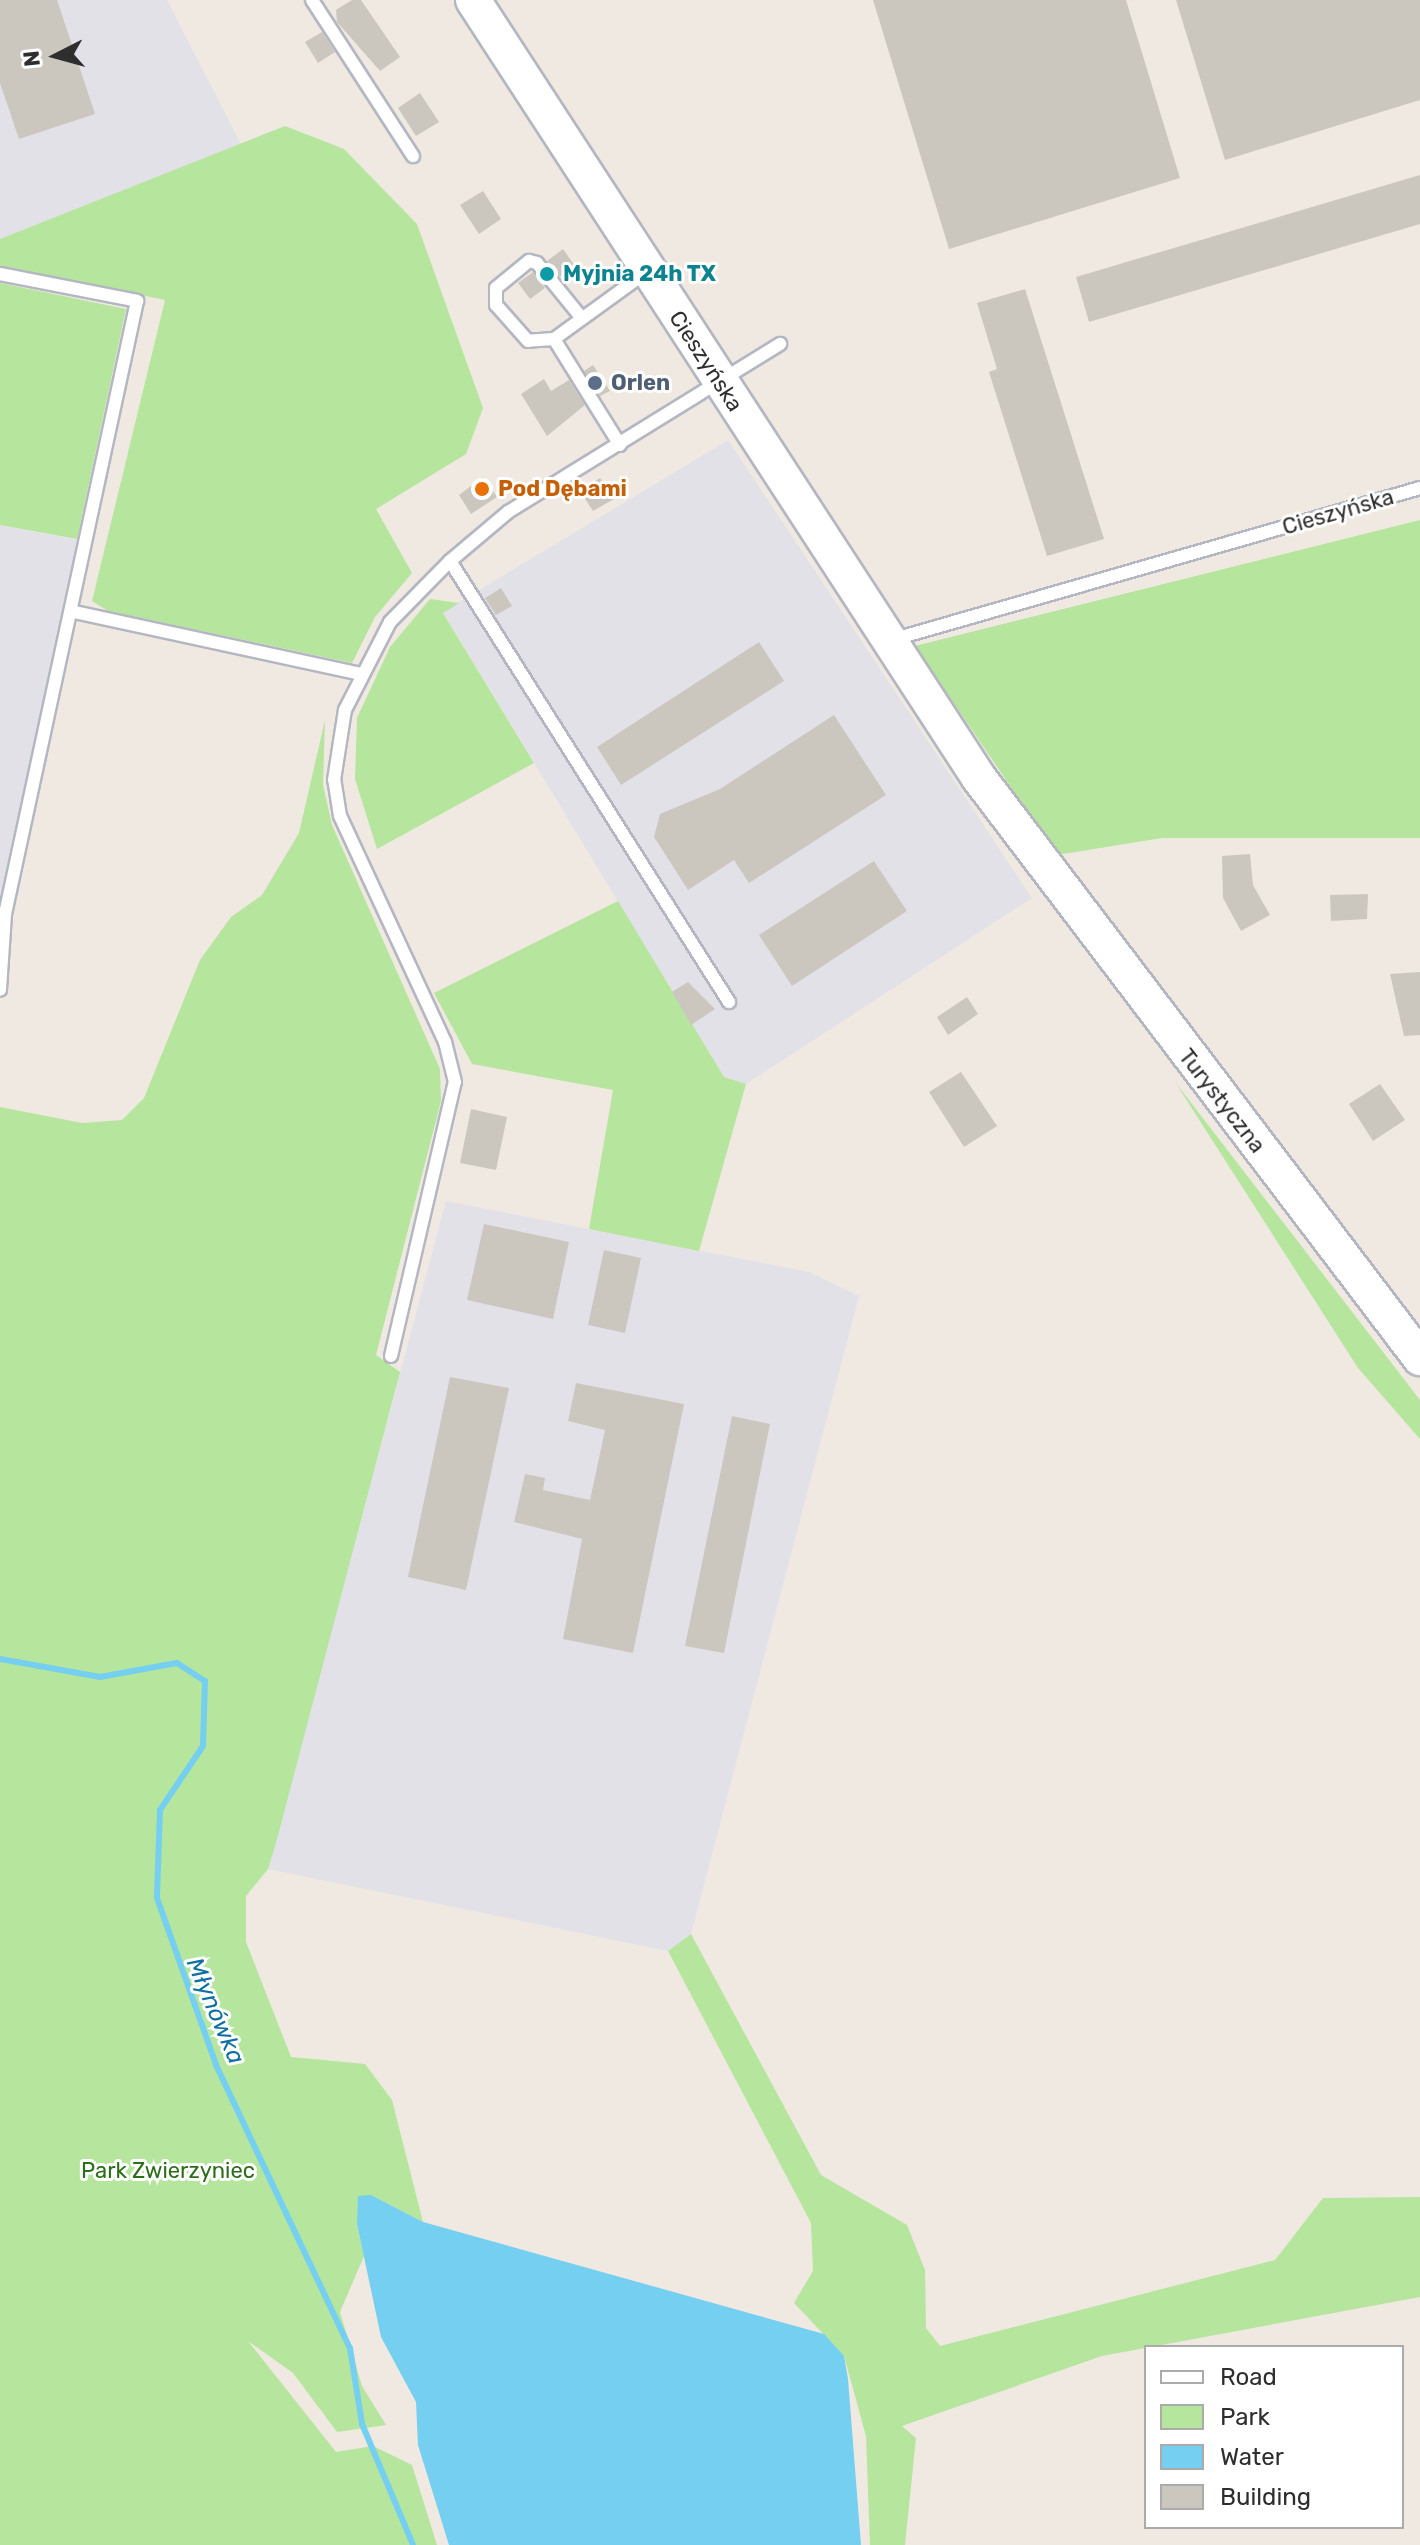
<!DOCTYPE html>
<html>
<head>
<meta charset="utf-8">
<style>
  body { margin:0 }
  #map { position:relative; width:1420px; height:2545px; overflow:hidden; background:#efe9e1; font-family:Rubik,sans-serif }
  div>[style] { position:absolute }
  .industrial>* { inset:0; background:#e3e1e8 }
  .green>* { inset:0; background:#b6e59e }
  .water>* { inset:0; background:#75cff0 }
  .stream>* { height:6px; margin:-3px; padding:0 3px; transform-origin:3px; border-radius:3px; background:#75cff0 }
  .building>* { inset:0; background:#cbc7bf }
  .roads { filter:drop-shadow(2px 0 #b4b7c1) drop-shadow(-2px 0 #b4b7c1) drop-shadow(0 2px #b4b7c1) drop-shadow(0 -2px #b4b7c1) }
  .service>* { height:12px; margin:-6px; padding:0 6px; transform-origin:6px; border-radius:6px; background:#fff }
  .secondary>* { height:34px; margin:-17px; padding:0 17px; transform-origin:17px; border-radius:17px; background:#fff }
  .dots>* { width:22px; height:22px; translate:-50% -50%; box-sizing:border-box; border:4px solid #fff; border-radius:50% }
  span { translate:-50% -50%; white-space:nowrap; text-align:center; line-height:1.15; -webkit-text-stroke:6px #fff; paint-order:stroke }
  .culture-label { font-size:22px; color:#0d838f; font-weight:700 }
  .left { translate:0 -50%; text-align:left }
  .street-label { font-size:22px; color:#2e2e2e }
  .service-label { font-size:22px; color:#4e5e75; font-weight:700 }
  .food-label { font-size:22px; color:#c56008; font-weight:700 }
  .park-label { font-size:22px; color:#2c6e1b }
  .water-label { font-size:24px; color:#0d6fa3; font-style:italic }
  .legend { position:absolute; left:1144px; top:2345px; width:260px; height:184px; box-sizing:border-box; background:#fff; border:2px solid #ababab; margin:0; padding:10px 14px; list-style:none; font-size:24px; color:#2e2e2e }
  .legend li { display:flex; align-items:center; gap:16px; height:40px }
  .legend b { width:40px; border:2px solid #ababab }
  .north { position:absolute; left:16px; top:16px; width:80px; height:80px; -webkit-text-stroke:6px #fff; paint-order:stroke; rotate:264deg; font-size:22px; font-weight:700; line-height:32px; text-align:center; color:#2e2e2e }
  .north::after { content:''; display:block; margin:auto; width:28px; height:36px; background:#2e2e2e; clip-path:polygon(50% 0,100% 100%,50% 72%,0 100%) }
</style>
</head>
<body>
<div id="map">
  <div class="industrial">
    <i style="clip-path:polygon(0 0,167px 0,243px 148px,0 239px)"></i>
    <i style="clip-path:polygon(728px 440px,1032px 898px,746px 1084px,724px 1077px,443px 612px)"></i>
    <i style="clip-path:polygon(0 525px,77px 540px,0 908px)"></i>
    <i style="clip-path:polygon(446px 1201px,809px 1272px,859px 1296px,691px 1934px,668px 1951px,268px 1869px)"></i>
  </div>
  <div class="green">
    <i style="clip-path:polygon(285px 126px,344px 149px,417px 224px,483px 408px,466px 454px,376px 509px,412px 573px,375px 617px,352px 663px,108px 611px,92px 601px,165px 300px,0 266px,0 239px)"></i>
    <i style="clip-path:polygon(0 283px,126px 309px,77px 539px,0 525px)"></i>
    <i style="clip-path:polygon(1420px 520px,1420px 838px,1162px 838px,1057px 855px,915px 646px)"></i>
    <i style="clip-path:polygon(430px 599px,459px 603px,443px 613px,534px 763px,377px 849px,355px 779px,357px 718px,390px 647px)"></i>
    <i style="clip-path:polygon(325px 720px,323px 785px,332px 825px,440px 1069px,441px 1101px,376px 1355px,400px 1372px,276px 1843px,268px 1869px,246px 1896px,246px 1942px,291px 2057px,365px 2064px,392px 2100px,423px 2222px,371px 2195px,357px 2224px,364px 2256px,340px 2312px,362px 2386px,386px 2425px,337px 2432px,293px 2373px,248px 2341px,336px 2452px,373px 2446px,412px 2465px,437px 2545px,0 2545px,0 1107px,82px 1123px,122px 1120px,144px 1098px,200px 960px,231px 917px,262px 895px,299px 833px)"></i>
    <i style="clip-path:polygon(618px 901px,724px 1077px,746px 1084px,699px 1251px,589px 1229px,613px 1090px,472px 1064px,434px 993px)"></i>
    <i style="clip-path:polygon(1175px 1082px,1420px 1400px,1420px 1439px,1358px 1368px)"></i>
    <i style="clip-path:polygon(691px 1934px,821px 2175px,907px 2225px,925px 2270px,926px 2328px,940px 2346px,1275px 2260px,1323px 2198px,1420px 2197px,1420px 2297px,1102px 2356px,902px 2426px,916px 2438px,905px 2545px,870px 2545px,866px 2436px,844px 2356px,794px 2303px,813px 2271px,811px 2223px,668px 1951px)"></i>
  </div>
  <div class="water">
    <i style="clip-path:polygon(371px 2195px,423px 2222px,824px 2334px,844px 2356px,848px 2379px,861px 2545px,449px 2545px,418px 2445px,416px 2402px,381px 2337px,357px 2224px,358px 2196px)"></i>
  </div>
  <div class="stream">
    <i style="left:0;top:1659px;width:102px;rotate:10.2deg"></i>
    <i style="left:100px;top:1677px;width:78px;rotate:-10.3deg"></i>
    <i style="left:177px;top:1663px;width:33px;rotate:33deg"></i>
    <i style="left:205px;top:1681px;width:65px;rotate:91.8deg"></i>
    <i style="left:203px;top:1746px;width:77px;rotate:123.9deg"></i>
    <i style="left:160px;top:1810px;width:88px;rotate:92deg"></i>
    <i style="left:157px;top:1898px;width:177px;rotate:70.5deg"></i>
    <i style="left:216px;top:2065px;width:313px;rotate:64.7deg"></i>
    <i style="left:350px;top:2348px;width:77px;rotate:81deg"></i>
    <i style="left:362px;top:2424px;width:131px;rotate:67.1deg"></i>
  </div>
  <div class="building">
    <i style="clip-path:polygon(0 0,57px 0,95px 114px,19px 139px,0 83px)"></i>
    <i style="clip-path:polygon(352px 0,361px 0,400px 57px,380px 71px,337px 22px,336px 10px)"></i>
    <i style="clip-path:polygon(873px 0,1126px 0,1180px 178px,949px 249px)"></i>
    <i style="clip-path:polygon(1176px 0,1420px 0,1420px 100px,1225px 160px)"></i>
    <i style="clip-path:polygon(322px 32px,335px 52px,318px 63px,305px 42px)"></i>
    <i style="clip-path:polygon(420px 93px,439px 122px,416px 136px,398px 108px)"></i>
    <i style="clip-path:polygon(1420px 175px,1420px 224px,1089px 322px,1076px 277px)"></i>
    <i style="clip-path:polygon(483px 191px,501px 219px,479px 234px,460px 205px)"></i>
    <i style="clip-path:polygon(563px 249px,575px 266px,560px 277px,547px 261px)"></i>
    <i style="clip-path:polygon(533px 272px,545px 288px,530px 299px,518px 283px)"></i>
    <i style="clip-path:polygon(1025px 289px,1104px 539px,1047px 556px,989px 372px,997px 369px,977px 303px)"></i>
    <i style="clip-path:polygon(593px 365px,610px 391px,600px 396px,584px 371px)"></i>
    <i style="clip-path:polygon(544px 379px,551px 391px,569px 380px,585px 405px,547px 436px,521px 394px)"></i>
    <i style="clip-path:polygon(483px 477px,497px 497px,471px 514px,459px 495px)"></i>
    <i style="clip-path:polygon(600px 478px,614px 499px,593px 511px,580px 491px)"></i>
    <i style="clip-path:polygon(501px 588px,512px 606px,496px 615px,485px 598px)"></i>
    <i style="clip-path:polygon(759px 642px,784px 681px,621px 785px,597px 747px)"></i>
    <i style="clip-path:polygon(834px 715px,886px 795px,749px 883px,734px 860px,688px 890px,654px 837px,660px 814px,720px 789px)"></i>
    <i style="clip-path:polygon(1250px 854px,1253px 885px,1270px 915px,1241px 931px,1223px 898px,1222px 856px)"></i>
    <i style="clip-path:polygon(874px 861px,907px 911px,792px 986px,759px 935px)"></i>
    <i style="clip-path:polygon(1368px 894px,1367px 919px,1331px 921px,1330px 895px)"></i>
    <i style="clip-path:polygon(1420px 972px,1420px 1035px,1404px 1036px,1390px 974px)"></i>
    <i style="clip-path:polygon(688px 982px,715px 1009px,691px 1025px,672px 992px)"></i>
    <i style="clip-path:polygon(967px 997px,978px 1014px,948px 1035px,937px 1017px)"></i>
    <i style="clip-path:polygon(961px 1072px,997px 1126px,964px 1147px,929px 1092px)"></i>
    <i style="clip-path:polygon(1380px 1084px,1405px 1120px,1373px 1141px,1349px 1104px)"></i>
    <i style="clip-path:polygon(471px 1109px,507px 1117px,496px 1170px,460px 1163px)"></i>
    <i style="clip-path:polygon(484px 1224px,569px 1242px,553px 1319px,467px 1300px)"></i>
    <i style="clip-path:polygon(604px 1250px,641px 1258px,625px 1333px,588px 1325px)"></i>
    <i style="clip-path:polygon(450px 1377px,509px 1388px,466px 1590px,408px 1577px)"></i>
    <i style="clip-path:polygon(576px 1383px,684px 1404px,633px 1653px,563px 1639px,582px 1539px,514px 1522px,525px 1474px,545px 1478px,543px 1490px,590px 1500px,605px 1430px,568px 1421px)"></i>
    <i style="clip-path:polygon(732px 1416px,770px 1424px,724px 1653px,685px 1646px)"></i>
  </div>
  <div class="roads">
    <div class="service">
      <i style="left:312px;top:0;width:186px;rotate:57.1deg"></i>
      <i style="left:0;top:274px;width:140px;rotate:11.1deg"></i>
      <i style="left:137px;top:301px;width:627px;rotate:102.15deg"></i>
      <i style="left:5px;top:914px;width:76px;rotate:93.8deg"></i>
      <i style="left:554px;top:339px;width:26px;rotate:176deg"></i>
      <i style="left:528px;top:341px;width:48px;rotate:-131.6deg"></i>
      <i style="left:496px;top:305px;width:17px;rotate:-90deg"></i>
      <i style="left:496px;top:288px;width:43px;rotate:-39.3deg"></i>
      <i style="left:529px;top:261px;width:8px;rotate:14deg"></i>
      <i style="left:537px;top:263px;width:68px;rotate:50.9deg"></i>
      <i style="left:620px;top:445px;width:125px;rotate:-121.9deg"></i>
      <i style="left:554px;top:339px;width:116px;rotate:-35.9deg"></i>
      <i style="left:450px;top:561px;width:522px;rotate:57.68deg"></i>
      <i style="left:74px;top:612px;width:293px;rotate:12.2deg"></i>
      <i style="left:891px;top:640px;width:550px;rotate:-16.03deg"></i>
      <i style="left:391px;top:1356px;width:281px;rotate:-76.9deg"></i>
      <i style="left:455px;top:1082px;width:41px;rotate:-104deg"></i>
      <i style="left:445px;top:1042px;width:249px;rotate:-114.9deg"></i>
      <i style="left:340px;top:816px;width:36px;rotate:-99deg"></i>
      <i style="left:334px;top:780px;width:71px;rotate:-81.1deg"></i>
      <i style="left:345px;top:710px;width:99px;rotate:-62.9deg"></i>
      <i style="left:390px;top:622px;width:86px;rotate:-45.5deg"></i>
      <i style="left:450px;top:561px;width:76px;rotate:-40.2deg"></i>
      <i style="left:508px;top:512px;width:320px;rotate:-31.7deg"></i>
    </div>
    <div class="secondary">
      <i style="left:473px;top:0;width:928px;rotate:56.96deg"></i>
      <i style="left:979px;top:778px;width:729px;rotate:52.75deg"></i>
    </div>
  </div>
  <div class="dots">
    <i style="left:547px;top:274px;background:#0f9aa8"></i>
    <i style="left:595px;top:383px;background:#5c6f8a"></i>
    <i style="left:482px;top:489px;background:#e8710a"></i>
  </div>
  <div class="culture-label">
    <span class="left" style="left:563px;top:274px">Myjnia 24h TX</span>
  </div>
  <div class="street-label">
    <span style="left:706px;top:361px;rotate:57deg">Cieszyńska</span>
    <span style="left:1338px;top:512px;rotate:-16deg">Cieszyńska</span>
    <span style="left:1222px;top:1101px;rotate:52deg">Turystyczna</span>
  </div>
  <div class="service-label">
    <span class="left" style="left:611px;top:383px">Orlen</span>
  </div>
  <div class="food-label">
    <span class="left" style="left:498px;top:489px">Pod Dębami</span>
  </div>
  <div class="park-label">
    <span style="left:168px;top:2171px">Park Zwierzyniec</span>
  </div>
  <div class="water-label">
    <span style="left:215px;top:2011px;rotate:67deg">Młynówka</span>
  </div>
  <ul class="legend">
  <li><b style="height:10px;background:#fff"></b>Road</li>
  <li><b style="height:22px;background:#b6e59e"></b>Park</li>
  <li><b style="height:22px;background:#75cff0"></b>Water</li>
  <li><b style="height:22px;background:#cbc7bf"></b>Building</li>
  </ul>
  <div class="north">N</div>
</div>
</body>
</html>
